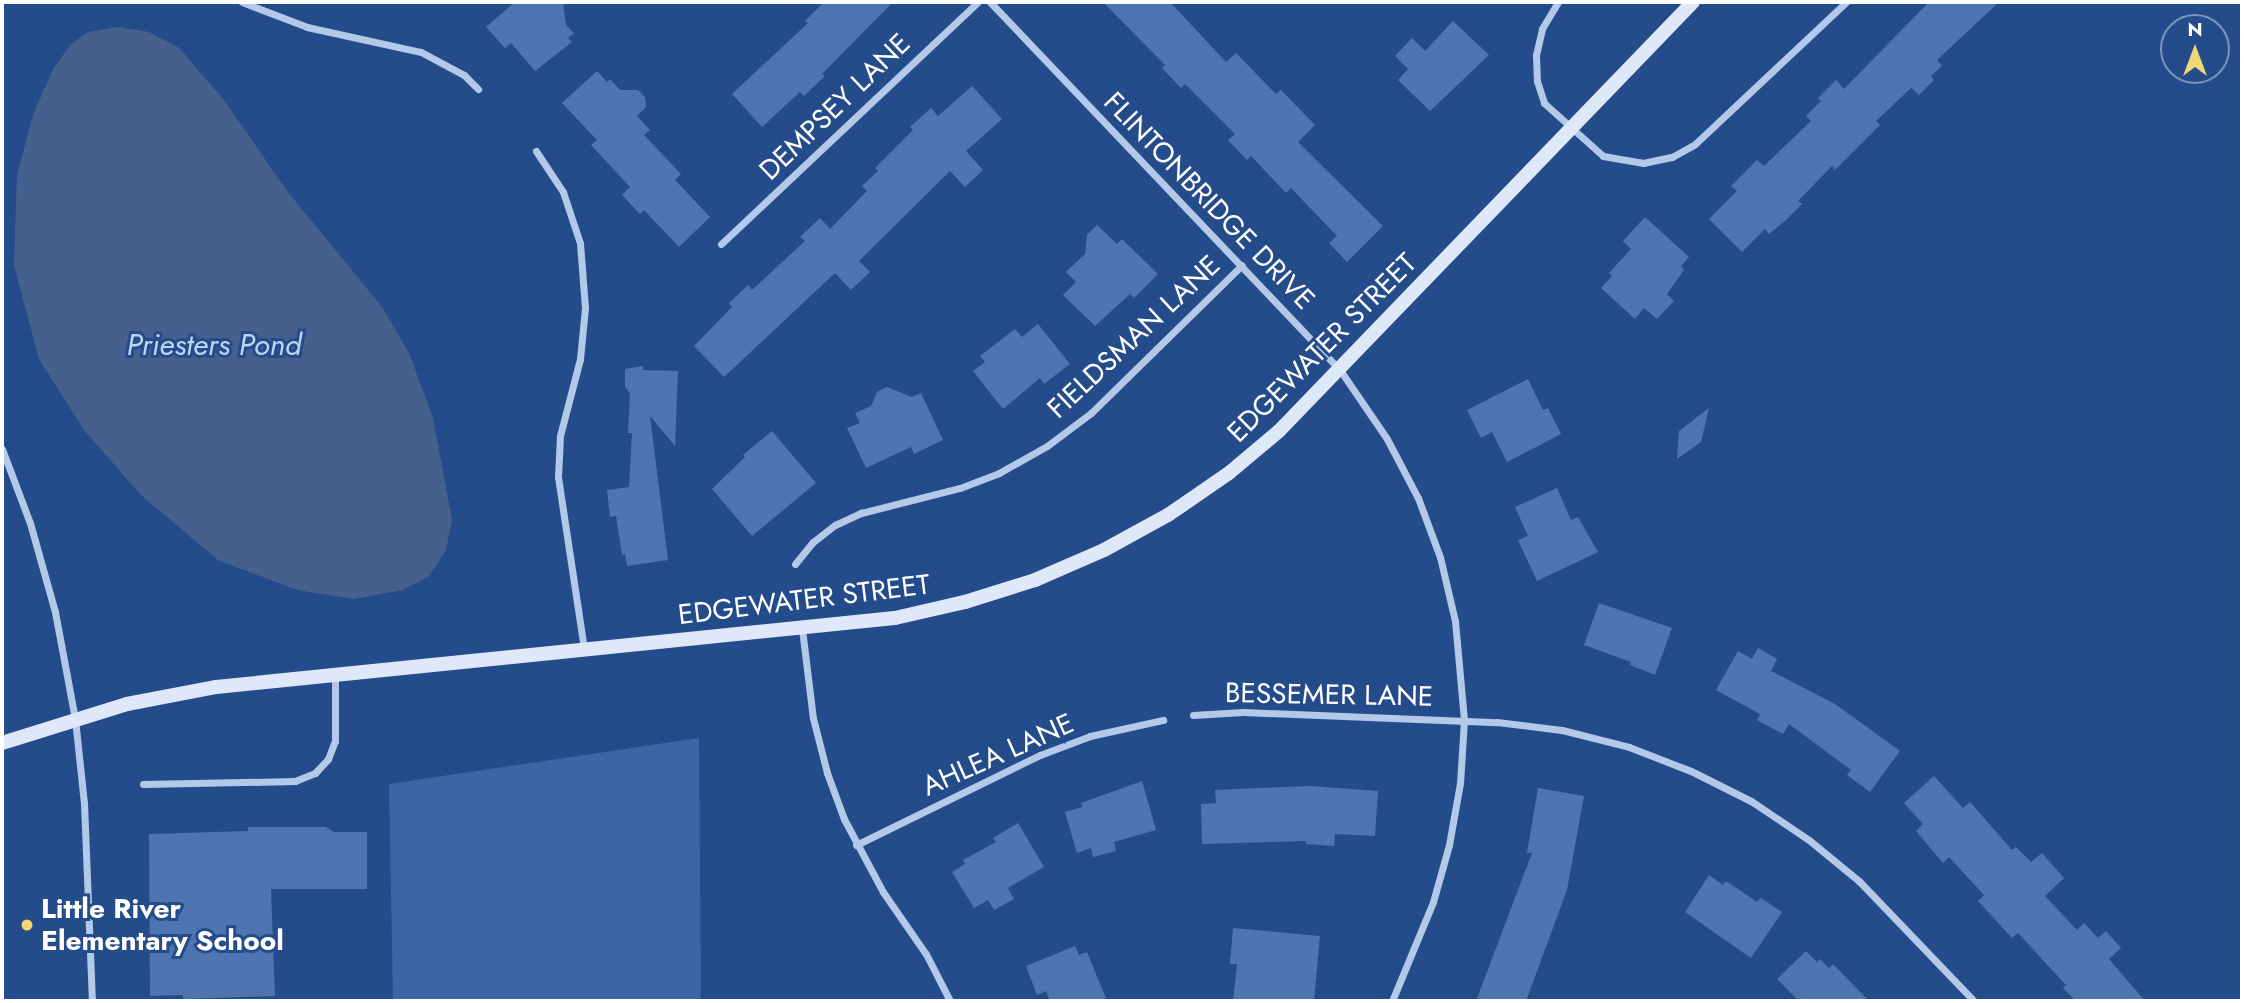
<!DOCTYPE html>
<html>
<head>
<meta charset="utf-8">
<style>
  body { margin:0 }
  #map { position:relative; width:2244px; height:1003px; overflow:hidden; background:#254c8a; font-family:Jost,sans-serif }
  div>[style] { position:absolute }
  .green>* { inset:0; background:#3a65a7 }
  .water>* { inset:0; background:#45608d }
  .building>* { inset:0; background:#4e75b2 }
  .street>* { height:7px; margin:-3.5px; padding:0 3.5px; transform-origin:3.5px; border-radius:3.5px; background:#b3c9ea }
  .secondary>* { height:14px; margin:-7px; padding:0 7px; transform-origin:7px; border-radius:7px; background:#dee8f8 }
  .dots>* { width:19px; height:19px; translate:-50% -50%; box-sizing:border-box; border:4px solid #254c8a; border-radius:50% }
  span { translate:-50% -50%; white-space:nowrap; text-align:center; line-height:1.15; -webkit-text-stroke:6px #254c8a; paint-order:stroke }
  .street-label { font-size:28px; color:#fff }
  .poi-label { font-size:28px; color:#fff; font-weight:700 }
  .left { translate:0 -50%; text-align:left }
  .water-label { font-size:30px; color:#bfd3f1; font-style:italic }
  .frame { position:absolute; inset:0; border:4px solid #fff; pointer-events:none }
  .north { position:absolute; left:2160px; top:14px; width:70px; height:70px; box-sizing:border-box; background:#254c8a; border:2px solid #7c94b9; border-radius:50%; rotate:0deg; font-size:19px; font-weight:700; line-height:28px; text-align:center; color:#fff }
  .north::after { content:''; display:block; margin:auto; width:24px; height:32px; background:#f3d777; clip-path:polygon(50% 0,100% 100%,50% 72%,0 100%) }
</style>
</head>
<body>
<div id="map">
  <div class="green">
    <i style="clip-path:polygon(699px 738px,701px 1001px,393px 1001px,389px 784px)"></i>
  </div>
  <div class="water">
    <i style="clip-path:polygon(118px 27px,149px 32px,179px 48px,224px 100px,287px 191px,382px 307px,409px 353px,433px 418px,452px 520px,446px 550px,429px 576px,403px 590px,354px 599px,297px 590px,218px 560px,141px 495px,84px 430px,39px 359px,14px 265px,17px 175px,33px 115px,53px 69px,71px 44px,88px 32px)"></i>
  </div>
  <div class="building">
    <i style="clip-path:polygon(515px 2px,563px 2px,566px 25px,574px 33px,568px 38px,572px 42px,535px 71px,511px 43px,505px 48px,486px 27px)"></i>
    <i style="clip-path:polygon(824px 2px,893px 2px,822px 74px,825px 76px,804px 96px,800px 92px,762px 127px,732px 94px,808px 23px,805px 21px)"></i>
    <i style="clip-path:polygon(1103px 2px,1170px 2px,1226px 62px,1236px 53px,1276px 94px,1281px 90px,1315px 125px,1298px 142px,1383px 226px,1347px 262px,1329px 243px,1337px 236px,1291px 188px,1286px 193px,1251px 156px,1247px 160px,1228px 140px,1235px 134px,1185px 84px,1181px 88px,1162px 68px,1165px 65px)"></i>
    <i style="clip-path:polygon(1929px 2px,1999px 2px,1937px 60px,1942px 66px,1931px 76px,1934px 80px,1919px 95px,1911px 88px,1876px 121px,1880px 125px,1835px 170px,1832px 166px,1798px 201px,1802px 204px,1786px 220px,1769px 234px,1765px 229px,1742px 252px,1709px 219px,1737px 191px,1731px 186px,1757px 160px,1764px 166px,1811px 121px,1806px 116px,1821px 101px,1818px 98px,1836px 80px,1844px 89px)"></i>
    <i style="clip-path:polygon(1453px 21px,1489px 55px,1430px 111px,1398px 80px,1408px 69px,1395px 56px,1412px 38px,1425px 51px)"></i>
    <i style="clip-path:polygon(597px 71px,607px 82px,610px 79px,620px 90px,638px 90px,645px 97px,646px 107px,637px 116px,650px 130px,644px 135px,681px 174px,675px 180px,710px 217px,679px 247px,644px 210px,640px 214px,622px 195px,630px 187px,591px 145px,597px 140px,562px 103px)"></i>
    <i style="clip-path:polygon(972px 86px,1002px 119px,966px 151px,983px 170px,965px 187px,950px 171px,859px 261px,870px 272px,851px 290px,835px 273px,724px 377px,694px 346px,732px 307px,729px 303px,748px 285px,752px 290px,805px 241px,800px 237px,820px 218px,830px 229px,867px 191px,862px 186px,878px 171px,875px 168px,913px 130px,910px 127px,931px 108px,938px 116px)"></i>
    <i style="clip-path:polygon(1645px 217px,1689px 257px,1681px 266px,1684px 270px,1667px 294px,1674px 301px,1657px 319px,1644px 308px,1635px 319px,1601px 288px,1612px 276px,1609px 273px,1631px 249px,1623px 241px)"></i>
    <i style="clip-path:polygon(1097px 225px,1117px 244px,1122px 239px,1158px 274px,1134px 298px,1130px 294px,1095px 326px,1063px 295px,1076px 282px,1066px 272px,1085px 254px,1087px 235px)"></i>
    <i style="clip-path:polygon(1038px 324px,1070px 364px,1044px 384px,1040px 378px,1003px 409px,973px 371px,985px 362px,980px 356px,1015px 329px,1022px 337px)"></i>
    <i style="clip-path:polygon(643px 366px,643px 370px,678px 371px,675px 446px,650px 416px,668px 560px,627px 566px,625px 554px,622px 555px,616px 516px,610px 517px,607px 490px,629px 487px,632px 433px,628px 433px,630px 393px,625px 387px,625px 369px)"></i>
    <i style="clip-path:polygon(1528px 379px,1543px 410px,1548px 408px,1561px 434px,1507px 462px,1492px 432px,1481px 438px,1467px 410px)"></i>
    <i style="clip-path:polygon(887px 387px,912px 397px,921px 393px,943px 440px,914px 454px,911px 447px,866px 468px,847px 428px,860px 423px,855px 413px,871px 406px,877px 392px)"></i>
    <i style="clip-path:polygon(1709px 408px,1701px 442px,1677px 459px,1679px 431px)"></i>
    <i style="clip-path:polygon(772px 431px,816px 483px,752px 536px,712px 489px,745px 457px,743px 455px)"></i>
    <i style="clip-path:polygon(1557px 488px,1571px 520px,1578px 517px,1598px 552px,1537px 581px,1518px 540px,1528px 536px,1515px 507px)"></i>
    <i style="clip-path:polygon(1599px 603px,1672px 628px,1655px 675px,1630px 665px,1631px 662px,1584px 645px)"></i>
    <i style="clip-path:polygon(1758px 648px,1777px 659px,1771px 671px,1835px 704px,1900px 751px,1870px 792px,1847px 775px,1851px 770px,1789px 724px,1783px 734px,1757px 720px,1760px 714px,1716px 690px,1738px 651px,1752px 659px)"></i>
    <i style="clip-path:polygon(1934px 776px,1963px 808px,1970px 802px,2012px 850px,2016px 847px,2031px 862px,2042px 853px,2064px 878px,2045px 896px,2077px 930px,2084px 923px,2098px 938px,2106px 931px,2121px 948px,2109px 959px,2145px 1001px,2076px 1001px,2063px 988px,2066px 985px,2018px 933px,2012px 938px,1978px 901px,1984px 895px,1949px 857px,1943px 863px,1916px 831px,1923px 824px,1904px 803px)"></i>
    <i style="clip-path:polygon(1142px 781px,1156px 830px,1114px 842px,1116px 851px,1093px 857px,1091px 848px,1077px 853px,1065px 812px,1082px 807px,1081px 803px)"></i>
    <i style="clip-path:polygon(1310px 786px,1378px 791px,1375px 836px,1335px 834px,1334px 846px,1306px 844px,1306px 841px,1202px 844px,1201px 804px,1216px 803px,1215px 790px)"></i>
    <i style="clip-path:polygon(1538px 788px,1584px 796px,1567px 890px,1526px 1001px,1476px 1001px,1532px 853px,1527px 853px)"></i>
    <i style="clip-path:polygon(1018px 823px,1044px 867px,1008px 888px,1014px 899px,994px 910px,988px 900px,974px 908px,952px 872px,965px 864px,963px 860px,996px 842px,993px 838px)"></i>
    <i style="clip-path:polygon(248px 827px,326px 827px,334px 832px,367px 832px,367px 889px,271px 889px,275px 996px,183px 999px,183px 995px,150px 996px,149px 834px,248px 831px)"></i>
    <i style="clip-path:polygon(1709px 875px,1723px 885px,1726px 881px,1757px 902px,1761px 898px,1782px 912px,1751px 958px,1685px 912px)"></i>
    <i style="clip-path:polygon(1233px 928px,1320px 936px,1314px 1001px,1233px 1001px,1237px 964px,1230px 964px)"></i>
    <i style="clip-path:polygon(1075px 946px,1079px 955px,1087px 952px,1107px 1001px,1050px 1001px,1046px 991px,1037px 995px,1026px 966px)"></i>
    <i style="clip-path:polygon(1806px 951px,1817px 962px,1820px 959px,1829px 968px,1833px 964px,1869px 1001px,1799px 1001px,1777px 979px)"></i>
  </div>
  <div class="street">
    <i style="left:242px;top:2px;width:70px;rotate:21deg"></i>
    <i style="left:307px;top:27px;width:117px;rotate:12.4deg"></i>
    <i style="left:421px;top:52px;width:49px;rotate:28.1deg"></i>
    <i style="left:464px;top:75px;width:20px;rotate:45deg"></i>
    <i style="left:990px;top:2px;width:508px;rotate:46.44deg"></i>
    <i style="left:1340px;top:370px;width:83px;rotate:55.7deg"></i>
    <i style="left:1387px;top:439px;width:67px;rotate:62.3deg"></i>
    <i style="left:1418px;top:498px;width:63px;rotate:69.6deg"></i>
    <i style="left:1440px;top:557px;width:66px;rotate:76.8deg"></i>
    <i style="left:1455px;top:621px;width:99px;rotate:84.8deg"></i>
    <i style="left:1464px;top:720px;width:63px;rotate:93.6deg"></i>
    <i style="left:1460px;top:783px;width:63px;rotate:100.1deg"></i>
    <i style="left:1449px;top:845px;width:59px;rotate:105.7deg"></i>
    <i style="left:1433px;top:902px;width:107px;rotate:112.5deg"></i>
    <i style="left:1558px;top:2px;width:31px;rotate:121deg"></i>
    <i style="left:1542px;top:29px;width:27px;rotate:103deg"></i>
    <i style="left:1536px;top:55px;width:26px;rotate:88deg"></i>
    <i style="left:1537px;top:81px;width:23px;rotate:72deg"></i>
    <i style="left:1544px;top:103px;width:79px;rotate:41.9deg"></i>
    <i style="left:1603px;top:156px;width:41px;rotate:9.9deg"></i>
    <i style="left:1643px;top:163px;width:30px;rotate:-12deg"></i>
    <i style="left:1672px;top:157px;width:26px;rotate:-29deg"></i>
    <i style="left:1695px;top:144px;width:207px;rotate:-43.2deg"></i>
    <i style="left:536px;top:151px;width:49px;rotate:56.6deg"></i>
    <i style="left:563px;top:192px;width:54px;rotate:71.6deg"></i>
    <i style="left:580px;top:243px;width:65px;rotate:85.6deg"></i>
    <i style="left:585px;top:308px;width:51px;rotate:95.6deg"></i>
    <i style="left:580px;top:359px;width:80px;rotate:104.6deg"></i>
    <i style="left:560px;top:436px;width:41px;rotate:92.8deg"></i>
    <i style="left:558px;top:477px;width:174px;rotate:81.4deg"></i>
    <i style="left:721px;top:244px;width:353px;rotate:-43.3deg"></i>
    <i style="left:2px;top:449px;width:79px;rotate:69.3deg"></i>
    <i style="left:30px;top:523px;width:92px;rotate:74.3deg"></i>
    <i style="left:55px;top:612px;width:109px;rotate:79.4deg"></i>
    <i style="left:75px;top:719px;width:84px;rotate:83.9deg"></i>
    <i style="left:84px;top:803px;width:198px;rotate:87.7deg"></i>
    <i style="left:795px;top:564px;width:28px;rotate:-51deg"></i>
    <i style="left:813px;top:542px;width:28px;rotate:-38deg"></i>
    <i style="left:835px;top:525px;width:29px;rotate:-25deg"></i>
    <i style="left:861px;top:513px;width:102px;rotate:-14.2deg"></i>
    <i style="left:960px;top:488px;width:42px;rotate:-21deg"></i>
    <i style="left:999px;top:473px;width:55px;rotate:-29.4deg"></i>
    <i style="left:1047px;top:446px;width:55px;rotate:-36.9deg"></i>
    <i style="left:1091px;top:413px;width:211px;rotate:-44.4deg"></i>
    <i style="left:802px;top:629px;width:90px;rotate:83deg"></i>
    <i style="left:813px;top:718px;width:57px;rotate:75.7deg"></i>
    <i style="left:827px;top:773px;width:49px;rotate:69.7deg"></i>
    <i style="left:844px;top:819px;width:83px;rotate:61.9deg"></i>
    <i style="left:883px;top:892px;width:75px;rotate:55.3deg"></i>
    <i style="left:926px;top:954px;width:53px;rotate:62.9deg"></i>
    <i style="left:1193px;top:715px;width:50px;rotate:-3.4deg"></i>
    <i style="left:1243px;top:712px;width:254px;rotate:2.3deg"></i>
    <i style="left:1497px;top:722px;width:65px;rotate:7deg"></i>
    <i style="left:1562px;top:730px;width:69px;rotate:14.2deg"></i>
    <i style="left:1629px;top:747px;width:66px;rotate:21.2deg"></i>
    <i style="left:1691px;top:771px;width:67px;rotate:26.6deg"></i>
    <i style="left:1751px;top:801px;width:70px;rotate:33.9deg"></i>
    <i style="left:1809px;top:840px;width:65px;rotate:39.4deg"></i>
    <i style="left:1859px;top:881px;width:166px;rotate:46.2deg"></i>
    <i style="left:143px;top:784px;width:152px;rotate:-1.1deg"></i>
    <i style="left:295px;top:781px;width:22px;rotate:-22deg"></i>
    <i style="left:315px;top:773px;width:19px;rotate:-47deg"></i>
    <i style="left:328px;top:759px;width:19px;rotate:-69deg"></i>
    <i style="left:335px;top:741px;width:67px;rotate:-90deg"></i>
    <i style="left:856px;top:845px;width:205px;rotate:-26.1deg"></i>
    <i style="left:1040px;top:755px;width:53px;rotate:-20.8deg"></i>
    <i style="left:1090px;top:736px;width:75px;rotate:-12.4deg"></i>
  </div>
  <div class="secondary">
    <i style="left:2px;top:743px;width:131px;rotate:-17.3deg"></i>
    <i style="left:127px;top:704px;width:91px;rotate:-10.8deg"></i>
    <i style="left:216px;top:687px;width:682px;rotate:-5.8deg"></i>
    <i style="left:895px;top:618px;width:72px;rotate:-12.9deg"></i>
    <i style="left:965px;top:602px;width:73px;rotate:-17.4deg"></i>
    <i style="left:1035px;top:580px;width:75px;rotate:-23.5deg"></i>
    <i style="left:1104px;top:550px;width:73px;rotate:-28.7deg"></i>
    <i style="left:1168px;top:515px;width:74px;rotate:-34.5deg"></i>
    <i style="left:1229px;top:473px;width:65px;rotate:-40deg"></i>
    <i style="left:1279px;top:431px;width:596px;rotate:-46.02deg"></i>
  </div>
  <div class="dots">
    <i style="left:27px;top:925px;background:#f3d777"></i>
  </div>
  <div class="street-label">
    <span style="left:835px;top:107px;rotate:-44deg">DEMPSEY LANE</span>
    <span style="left:1209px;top:201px;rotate:46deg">FLINTONBRIDGE DRIVE</span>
    <span style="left:1134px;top:337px;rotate:-43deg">FIELDSMAN LANE</span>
    <span style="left:1322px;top:348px;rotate:-45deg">EDGEWATER STREET</span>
    <span style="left:804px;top:600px;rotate:-7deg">EDGEWATER STREET</span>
    <span style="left:1329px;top:695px;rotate:1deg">BESSEMER LANE</span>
    <span style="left:998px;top:755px;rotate:-24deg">AHLEA LANE</span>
  </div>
  <div class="poi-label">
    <span class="left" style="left:41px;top:925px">Little River<br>Elementary School</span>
  </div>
  <div class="water-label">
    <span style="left:214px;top:345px">Priesters Pond</span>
  </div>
  <div class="frame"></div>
  <div class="north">N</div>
</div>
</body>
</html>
